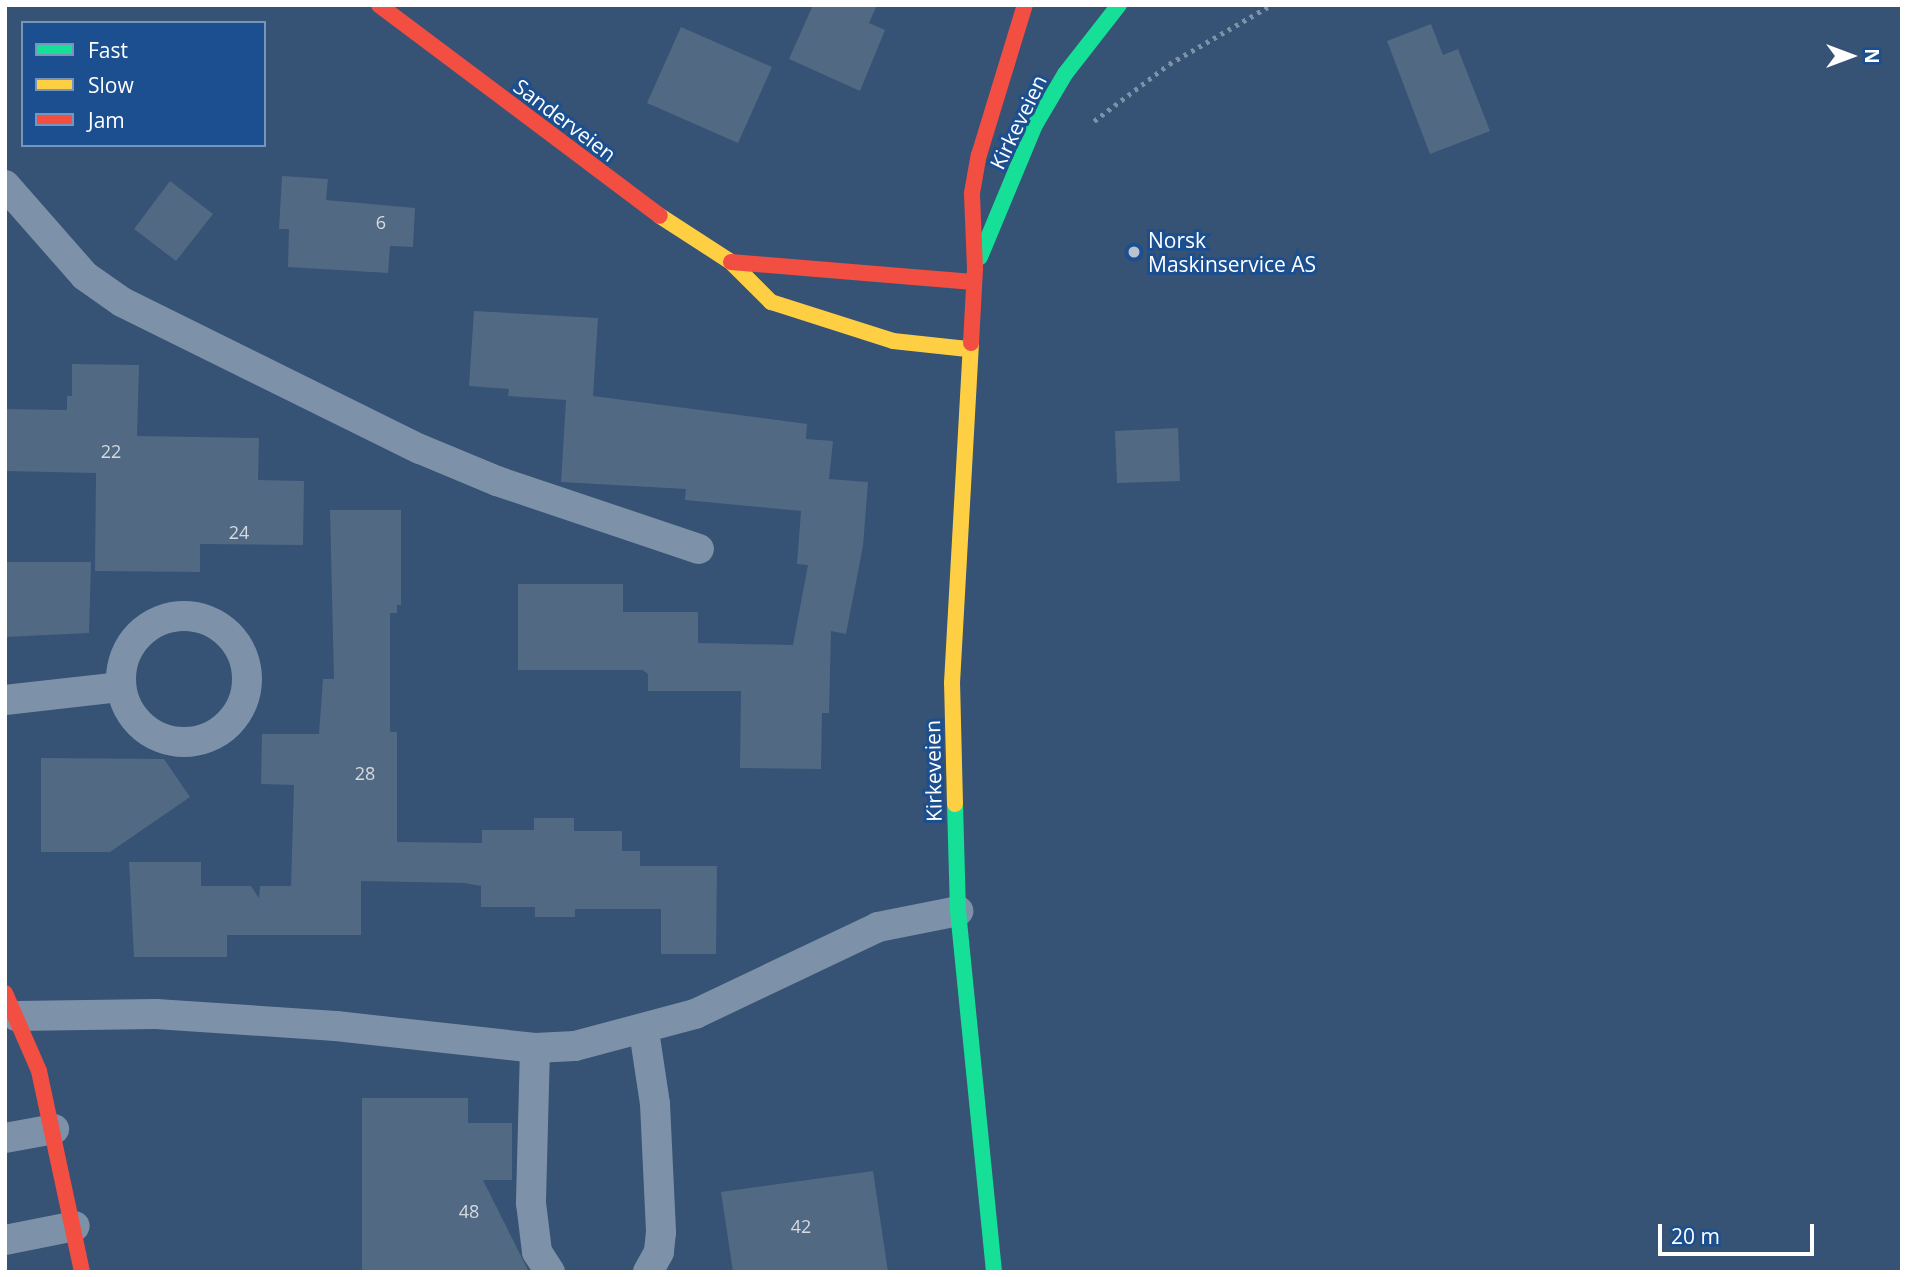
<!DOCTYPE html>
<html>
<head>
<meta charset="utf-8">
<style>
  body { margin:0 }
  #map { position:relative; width:1907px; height:1277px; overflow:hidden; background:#365274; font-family:"Open Sans",sans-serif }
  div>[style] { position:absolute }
  .building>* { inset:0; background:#526984 }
  .path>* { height:4.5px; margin-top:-2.25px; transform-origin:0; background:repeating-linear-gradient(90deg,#7d92a8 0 3.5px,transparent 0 8.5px) }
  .lane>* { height:30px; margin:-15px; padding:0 15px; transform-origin:15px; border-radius:15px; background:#7d92a8 }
  .lane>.ring { margin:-15px; padding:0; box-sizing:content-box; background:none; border:30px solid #7d92a8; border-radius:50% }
  .fast>* { height:16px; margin:-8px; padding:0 8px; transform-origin:8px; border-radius:8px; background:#16e098 }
  .slow>* { height:16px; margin:-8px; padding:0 8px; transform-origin:8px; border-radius:8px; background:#ffcf43 }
  .jam>* { height:16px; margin:-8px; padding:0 8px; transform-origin:8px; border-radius:8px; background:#f24e42 }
  .dots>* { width:19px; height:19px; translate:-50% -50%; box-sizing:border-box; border:4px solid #1b4f8f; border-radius:50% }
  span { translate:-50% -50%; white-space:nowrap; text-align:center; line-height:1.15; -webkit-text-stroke:6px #1b4f8f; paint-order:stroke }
  .number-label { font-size:18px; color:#d4dae0 }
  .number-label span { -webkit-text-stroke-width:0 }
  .street-label { font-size:21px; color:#fff }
  .poi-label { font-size:21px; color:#fff }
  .left { translate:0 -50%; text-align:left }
  .frame { position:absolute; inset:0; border:7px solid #fff; pointer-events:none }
  .legend { position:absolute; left:21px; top:21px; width:245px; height:126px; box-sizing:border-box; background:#1b4f8f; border:2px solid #7695bc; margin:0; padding:9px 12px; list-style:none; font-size:21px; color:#fff }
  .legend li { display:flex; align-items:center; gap:14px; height:35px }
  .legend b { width:35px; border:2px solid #7695bc }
  .north { position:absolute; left:1816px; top:21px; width:70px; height:70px; -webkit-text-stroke:5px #1b4f8f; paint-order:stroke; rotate:90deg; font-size:19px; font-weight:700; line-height:28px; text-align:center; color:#fff }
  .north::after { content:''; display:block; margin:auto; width:24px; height:32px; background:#fff; clip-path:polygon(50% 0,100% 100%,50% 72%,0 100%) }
  .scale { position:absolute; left:1658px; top:1224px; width:156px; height:32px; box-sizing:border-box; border:4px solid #fff; border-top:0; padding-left:9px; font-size:21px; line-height:24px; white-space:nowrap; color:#fff; -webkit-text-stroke:5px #1b4f8f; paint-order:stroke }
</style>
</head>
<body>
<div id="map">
  <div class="building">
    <i style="clip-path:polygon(813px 5px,877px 5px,869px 23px,885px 30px,860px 91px,789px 59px)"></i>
    <i style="clip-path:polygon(1431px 24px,1443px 55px,1458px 49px,1490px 131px,1430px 154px,1387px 41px)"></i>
    <i style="clip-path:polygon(681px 27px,772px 67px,738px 143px,647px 103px)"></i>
    <i style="clip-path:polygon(282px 176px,328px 179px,326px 200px,415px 208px,413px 247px,390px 246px,388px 273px,288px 267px,289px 229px,279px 229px)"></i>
    <i style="clip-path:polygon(170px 181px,213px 214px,176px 261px,134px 229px)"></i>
    <i style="clip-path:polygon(474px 311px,598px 318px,593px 396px,807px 424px,806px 439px,833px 441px,829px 479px,868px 482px,863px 546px,846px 634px,831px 631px,829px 713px,822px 713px,821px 769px,740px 768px,741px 691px,648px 691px,648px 674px,643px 670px,518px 670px,518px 584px,623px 584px,623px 612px,698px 612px,698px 643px,793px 645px,808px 565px,797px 564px,801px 511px,685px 500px,686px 489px,561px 482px,566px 400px,508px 396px,509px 389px,469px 386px)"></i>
    <i style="clip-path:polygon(72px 364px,139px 365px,137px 436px,259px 438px,258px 480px,304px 481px,303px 545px,200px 544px,200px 572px,95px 571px,96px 473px,5px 471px,5px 409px,67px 410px,67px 396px,72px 396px)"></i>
    <i style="clip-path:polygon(1178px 428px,1180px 481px,1117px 483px,1115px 431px)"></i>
    <i style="clip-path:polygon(330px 510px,401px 510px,401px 605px,397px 605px,397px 613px,390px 613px,390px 732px,397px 732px,397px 842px,482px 843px,482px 830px,534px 830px,534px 818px,574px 818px,574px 831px,622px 831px,622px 851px,640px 851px,640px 866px,717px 866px,716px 954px,661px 954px,661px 909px,575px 909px,575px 917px,535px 917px,535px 907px,481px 907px,481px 886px,465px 883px,361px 881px,361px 935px,227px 935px,227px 957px,134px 957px,129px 862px,201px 862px,201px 886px,251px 886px,259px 898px,260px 886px,291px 886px,294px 785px,261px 784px,262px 734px,319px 734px,323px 679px,334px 679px)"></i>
    <i style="clip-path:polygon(5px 562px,91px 562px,89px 633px,5px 637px)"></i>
    <i style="clip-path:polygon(41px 758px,164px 759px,190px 797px,110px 852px,41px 852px)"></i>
    <i style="clip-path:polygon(362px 1098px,468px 1098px,468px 1123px,512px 1123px,512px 1180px,483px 1180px,529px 1272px,362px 1272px)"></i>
    <i style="clip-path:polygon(873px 1171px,888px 1272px,733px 1272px,721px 1192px)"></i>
  </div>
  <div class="path">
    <i style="left:1094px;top:121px;width:94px;rotate:-37.2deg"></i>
    <i style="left:1169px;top:64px;width:118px;rotate:-30deg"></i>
  </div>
  <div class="lane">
    <i style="left:5px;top:185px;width:121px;rotate:48.7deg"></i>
    <i style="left:85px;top:276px;width:45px;rotate:35.1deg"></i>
    <i style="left:122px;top:302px;width:332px;rotate:26.3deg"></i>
    <i style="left:420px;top:449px;width:83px;rotate:22.6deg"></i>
    <i style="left:497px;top:481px;width:213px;rotate:18.6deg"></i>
    <i class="ring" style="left:121px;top:616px;width:96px;height:96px"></i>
    <i style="left:5px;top:700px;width:117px;rotate:-6.4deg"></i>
    <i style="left:16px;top:1016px;width:140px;rotate:-0.8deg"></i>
    <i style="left:156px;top:1014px;width:180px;rotate:3.8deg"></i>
    <i style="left:336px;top:1026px;width:200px;rotate:6.3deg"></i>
    <i style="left:535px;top:1048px;width:40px;rotate:-2.9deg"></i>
    <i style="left:575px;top:1046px;width:124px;rotate:-14.9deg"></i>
    <i style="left:695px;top:1014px;width:203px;rotate:-25.4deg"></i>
    <i style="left:878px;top:927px;width:82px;rotate:-11.3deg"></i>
    <i style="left:644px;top:1031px;width:74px;rotate:81.4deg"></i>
    <i style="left:655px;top:1104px;width:128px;rotate:87.3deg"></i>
    <i style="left:661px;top:1232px;width:20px;rotate:96deg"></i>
    <i style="left:659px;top:1252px;width:23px;rotate:119deg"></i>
    <i style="left:535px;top:1048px;width:155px;rotate:91.5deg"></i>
    <i style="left:531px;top:1203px;width:49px;rotate:83deg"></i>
    <i style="left:537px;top:1252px;width:24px;rotate:57deg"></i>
    <i style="left:5px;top:1138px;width:50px;rotate:-10.4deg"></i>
    <i style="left:5px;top:1240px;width:71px;rotate:-11.3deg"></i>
  </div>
  <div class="fast">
    <i style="left:980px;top:257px;width:143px;rotate:-67.4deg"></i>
    <i style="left:1035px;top:125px;width:59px;rotate:-59.5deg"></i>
    <i style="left:1065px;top:74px;width:88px;rotate:-52deg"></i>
    <i style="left:955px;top:804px;width:107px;rotate:88.4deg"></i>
    <i style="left:958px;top:911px;width:363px;rotate:84.3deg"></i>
  </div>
  <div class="slow">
    <i style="left:660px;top:216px;width:85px;rotate:32.9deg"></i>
    <i style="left:731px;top:262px;width:57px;rotate:45deg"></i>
    <i style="left:771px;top:302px;width:128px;rotate:17.7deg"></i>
    <i style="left:893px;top:341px;width:75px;rotate:6.1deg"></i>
    <i style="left:955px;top:804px;width:121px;rotate:-91.4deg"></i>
    <i style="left:952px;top:683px;width:341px;rotate:-86.8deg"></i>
  </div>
  <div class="jam">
    <i style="left:379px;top:5px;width:351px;rotate:36.9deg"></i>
    <i style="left:731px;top:262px;width:243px;rotate:4.7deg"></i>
    <i style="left:971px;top:343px;width:74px;rotate:-86.9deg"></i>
    <i style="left:975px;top:269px;width:76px;rotate:-92.3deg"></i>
    <i style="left:972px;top:193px;width:39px;rotate:-80deg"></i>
    <i style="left:979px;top:155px;width:157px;rotate:-73deg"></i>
    <i style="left:5px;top:993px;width:85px;rotate:66.4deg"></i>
    <i style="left:39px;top:1071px;width:206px;rotate:77.9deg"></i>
  </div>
  <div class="dots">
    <i style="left:1134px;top:252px;background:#b9c2ce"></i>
  </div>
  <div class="number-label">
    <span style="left:381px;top:222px">6</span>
    <span style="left:111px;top:451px">22</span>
    <span style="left:239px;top:532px">24</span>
    <span style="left:365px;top:773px">28</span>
    <span style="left:469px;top:1211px">48</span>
    <span style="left:801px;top:1226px">42</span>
  </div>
  <div class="street-label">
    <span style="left:565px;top:120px;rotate:37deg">Sanderveien</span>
    <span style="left:1018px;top:122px;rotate:-64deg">Kirkeveien</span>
    <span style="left:933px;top:771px;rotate:-91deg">Kirkeveien</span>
  </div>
  <div class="poi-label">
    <span class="left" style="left:1148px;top:252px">Norsk<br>Maskinservice AS</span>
  </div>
  <div class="frame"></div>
  <ul class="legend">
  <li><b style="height:9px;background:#16e098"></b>Fast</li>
  <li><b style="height:9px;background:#ffcf43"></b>Slow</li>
  <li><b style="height:9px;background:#f24e42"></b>Jam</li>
  </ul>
  <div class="north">N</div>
  <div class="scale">20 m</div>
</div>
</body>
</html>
